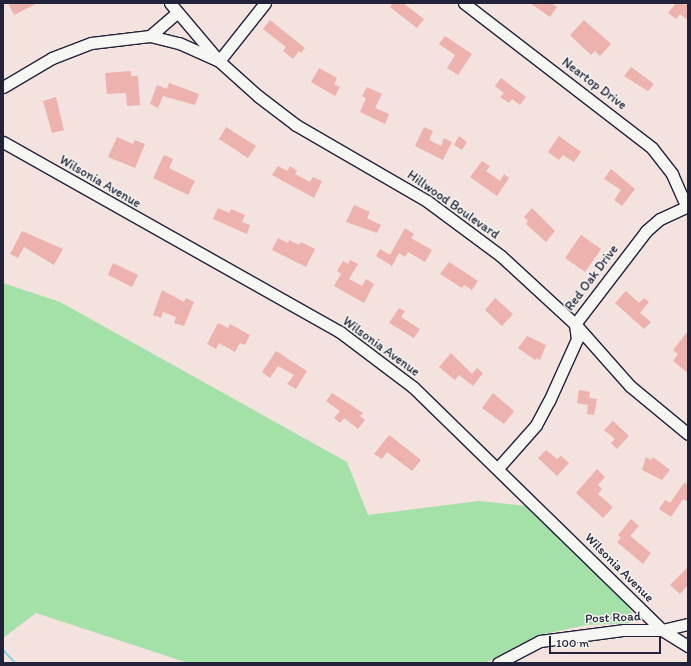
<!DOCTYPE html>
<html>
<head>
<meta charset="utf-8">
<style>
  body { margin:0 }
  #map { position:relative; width:691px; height:666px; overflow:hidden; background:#f3e2dd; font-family:Itim,sans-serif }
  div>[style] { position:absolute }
  .green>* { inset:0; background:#a4e1a8 }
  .stream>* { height:2px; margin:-1px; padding:0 1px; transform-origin:1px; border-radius:1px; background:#85d4e2 }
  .building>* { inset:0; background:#edb2ad }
  .roads { filter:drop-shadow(1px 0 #22223b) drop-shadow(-1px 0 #22223b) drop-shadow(0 1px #22223b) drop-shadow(0 -1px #22223b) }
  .minor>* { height:11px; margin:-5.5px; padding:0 5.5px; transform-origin:5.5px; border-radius:5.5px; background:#f6f6f2 }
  span { translate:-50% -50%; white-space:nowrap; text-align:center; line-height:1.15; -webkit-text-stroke:3px #f6f6f2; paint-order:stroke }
  .street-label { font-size:13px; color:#22223b }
  .frame { position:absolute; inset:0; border:4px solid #22223b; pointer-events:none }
  .scale { position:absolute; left:549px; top:636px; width:112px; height:18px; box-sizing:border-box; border:2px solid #22223b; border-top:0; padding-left:5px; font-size:12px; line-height:14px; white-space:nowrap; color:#22223b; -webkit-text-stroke:3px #f6f6f2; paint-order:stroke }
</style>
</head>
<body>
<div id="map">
  <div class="green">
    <i style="clip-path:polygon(3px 283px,60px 302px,347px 462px,368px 515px,479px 501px,526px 506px,627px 605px,635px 618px,630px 623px,586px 625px,540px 635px,485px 663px,188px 663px,36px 613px,3px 638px)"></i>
  </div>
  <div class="stream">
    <i style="left:3px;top:650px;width:18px;rotate:47deg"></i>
  </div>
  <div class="building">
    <i style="clip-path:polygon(8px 3px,38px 3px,14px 15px)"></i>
    <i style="clip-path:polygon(393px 3px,403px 3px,424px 19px,417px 28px,390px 7px)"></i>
    <i style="clip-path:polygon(530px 3px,551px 3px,557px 7px,550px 17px)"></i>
    <i style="clip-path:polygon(676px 3px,688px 5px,688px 20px,680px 14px,676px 19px,668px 13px)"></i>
    <i style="clip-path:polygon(270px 20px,305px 48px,301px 53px,299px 51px,293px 59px,283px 51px,286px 47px,263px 29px)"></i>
    <i style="clip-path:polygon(584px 20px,611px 44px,600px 56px,595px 51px,591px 55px,570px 35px)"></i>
    <i style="clip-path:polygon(445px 36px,472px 54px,458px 75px,447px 68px,455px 55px,439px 44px)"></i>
    <i style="clip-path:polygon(631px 67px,654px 84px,648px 91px,624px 76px)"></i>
    <i style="clip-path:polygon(319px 68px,337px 78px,334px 84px,340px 87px,335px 96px,311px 82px)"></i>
    <i style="clip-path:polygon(131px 71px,131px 76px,138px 76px,140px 105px,127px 106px,126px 93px,107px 94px,105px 73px)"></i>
    <i style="clip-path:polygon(501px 78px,526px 97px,520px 105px,512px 99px,509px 103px,500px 97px,504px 93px,495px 86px)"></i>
    <i style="clip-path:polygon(169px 83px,199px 94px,195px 105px,163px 96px,158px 108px,150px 104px,157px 85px,167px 89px)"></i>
    <i style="clip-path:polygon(367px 87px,382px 94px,375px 108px,389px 114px,385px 124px,360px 112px,366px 98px,362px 96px)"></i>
    <i style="clip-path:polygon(56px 97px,64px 130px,52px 133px,43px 101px)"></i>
    <i style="clip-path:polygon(226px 127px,256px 146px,248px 158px,219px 139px)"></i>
    <i style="clip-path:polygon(424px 127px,433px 131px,429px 140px,441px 146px,444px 138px,452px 142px,443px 160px,415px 146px)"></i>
    <i style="clip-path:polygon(459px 136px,467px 142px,462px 150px,454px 145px)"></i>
    <i style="clip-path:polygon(559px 136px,581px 152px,574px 162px,563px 155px,559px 160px,548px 152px)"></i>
    <i style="clip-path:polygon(117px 137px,133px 144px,135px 140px,145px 144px,135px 168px,108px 157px)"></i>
    <i style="clip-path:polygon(164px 155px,173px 159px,169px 168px,195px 181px,188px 195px,153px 178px)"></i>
    <i style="clip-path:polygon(482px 161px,490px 166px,486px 171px,500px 181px,504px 174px,509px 178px,497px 196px,470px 177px)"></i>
    <i style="clip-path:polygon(278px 166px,287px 171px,290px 166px,297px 171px,295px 174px,310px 182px,313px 177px,322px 181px,314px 198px,272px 175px)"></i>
    <i style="clip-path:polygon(611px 169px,635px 189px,622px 206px,614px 200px,621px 190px,604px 179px)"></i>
    <i style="clip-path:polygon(354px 205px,370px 212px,367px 218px,381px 225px,377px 233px,346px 222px)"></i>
    <i style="clip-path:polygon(218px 208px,229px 213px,231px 209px,245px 215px,242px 222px,250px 225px,247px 234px,213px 219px)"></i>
    <i style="clip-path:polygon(532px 208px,555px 231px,546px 242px,526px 224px,528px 221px,524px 217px)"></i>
    <i style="clip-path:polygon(405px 228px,414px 234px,411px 238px,432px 250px,425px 262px,408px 252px,405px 257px,399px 253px,392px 266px,376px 256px,380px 249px,390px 255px)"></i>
    <i style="clip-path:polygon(22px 231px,63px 249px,54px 265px,24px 247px,18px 258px,10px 254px)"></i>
    <i style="clip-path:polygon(581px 235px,601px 249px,585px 272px,565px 258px)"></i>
    <i style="clip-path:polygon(278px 238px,288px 243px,289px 240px,299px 245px,301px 242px,315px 249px,306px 267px,272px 250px)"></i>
    <i style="clip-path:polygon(350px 260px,358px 264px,349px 279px,362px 286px,366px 279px,374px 284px,364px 303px,334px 286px,341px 274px,337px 271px,343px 261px,348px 264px)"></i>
    <i style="clip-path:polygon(449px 262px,478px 281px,472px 290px,464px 285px,462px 288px,440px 274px)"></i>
    <i style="clip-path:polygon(113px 263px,138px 275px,132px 287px,108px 275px)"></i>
    <i style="clip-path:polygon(162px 290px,184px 302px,186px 298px,194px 302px,184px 326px,174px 323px,176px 317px,163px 312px,161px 318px,153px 315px)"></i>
    <i style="clip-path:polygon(626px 291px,639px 303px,644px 298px,649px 302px,640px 313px,651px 322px,644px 329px,615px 303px)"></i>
    <i style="clip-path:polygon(495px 298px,513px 314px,502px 326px,485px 310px)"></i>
    <i style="clip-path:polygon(399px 308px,405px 311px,401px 317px,420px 329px,414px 338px,389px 323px)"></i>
    <i style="clip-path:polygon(218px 323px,228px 328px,230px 324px,250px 335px,245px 345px,240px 343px,235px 352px,219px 343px,216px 349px,207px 344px)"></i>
    <i style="clip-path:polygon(688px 331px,688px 373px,673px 361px,678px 354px,673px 350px)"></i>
    <i style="clip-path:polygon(527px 336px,546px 345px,540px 360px,537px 358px,535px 360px,518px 348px)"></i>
    <i style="clip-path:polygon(276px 351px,307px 371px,296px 389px,287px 384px,294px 375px,278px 366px,270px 378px,262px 372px)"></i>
    <i style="clip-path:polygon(451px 353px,472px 374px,477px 368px,483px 373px,473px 386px,459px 375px,455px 380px,439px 367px)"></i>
    <i style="clip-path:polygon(579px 390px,590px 392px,589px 398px,597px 399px,594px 415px,587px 414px,588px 405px,577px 403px)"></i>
    <i style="clip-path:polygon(332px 393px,363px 413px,360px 416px,365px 420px,358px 429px,344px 418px,340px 423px,334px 418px,340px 411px,326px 401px)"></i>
    <i style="clip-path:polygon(493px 393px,514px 411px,504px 424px,482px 408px)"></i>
    <i style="clip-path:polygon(613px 421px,629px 436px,617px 449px,611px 443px,615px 439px,604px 430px)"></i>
    <i style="clip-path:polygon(389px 435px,421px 460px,412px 471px,387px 452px,382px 459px,374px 454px)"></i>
    <i style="clip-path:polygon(546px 450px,557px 459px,561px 456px,569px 463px,557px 476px,538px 458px)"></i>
    <i style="clip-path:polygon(646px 457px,651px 460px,653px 457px,670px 470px,662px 480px,642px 470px)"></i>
    <i style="clip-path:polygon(597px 469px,605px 477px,598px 485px,602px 489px,598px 494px,613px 507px,603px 518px,576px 493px)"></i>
    <i style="clip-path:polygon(684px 483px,688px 485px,688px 502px,683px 499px,671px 517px,659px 509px,665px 500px,670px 503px)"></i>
    <i style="clip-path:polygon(631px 519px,639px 526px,630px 536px,651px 553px,643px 564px,617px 542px,621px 538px,618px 535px)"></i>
    <i style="clip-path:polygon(688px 567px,688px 585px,680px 594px,670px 585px)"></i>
  </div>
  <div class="roads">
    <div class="minor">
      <i style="left:170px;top:3px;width:76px;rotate:49.8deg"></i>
      <i style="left:219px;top:61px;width:52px;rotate:41.9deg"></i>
      <i style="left:258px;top:96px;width:48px;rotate:37.3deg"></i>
      <i style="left:296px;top:125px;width:151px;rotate:30.1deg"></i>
      <i style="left:427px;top:201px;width:92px;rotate:36.6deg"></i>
      <i style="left:501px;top:256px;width:100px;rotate:42.6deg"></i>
      <i style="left:575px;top:324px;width:83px;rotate:48.4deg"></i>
      <i style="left:630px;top:386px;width:75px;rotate:39.6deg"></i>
      <i style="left:464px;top:3px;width:237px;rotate:37.6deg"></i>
      <i style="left:652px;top:148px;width:33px;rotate:52deg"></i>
      <i style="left:672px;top:174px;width:35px;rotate:66deg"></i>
      <i style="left:150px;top:36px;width:30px;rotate:14deg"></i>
      <i style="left:179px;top:43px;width:44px;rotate:24.2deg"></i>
      <i style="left:219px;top:61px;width:74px;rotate:-51.6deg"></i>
      <i style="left:3px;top:87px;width:57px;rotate:-30.6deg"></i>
      <i style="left:52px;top:58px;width:42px;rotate:-21deg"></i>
      <i style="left:91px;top:43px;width:59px;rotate:-6.8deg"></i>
      <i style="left:150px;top:36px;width:35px;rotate:-41deg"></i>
      <i style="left:3px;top:142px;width:387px;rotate:29.4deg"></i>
      <i style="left:340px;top:332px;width:91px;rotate:37deg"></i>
      <i style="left:413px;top:387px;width:348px;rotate:44.3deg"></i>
      <i style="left:662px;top:630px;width:31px;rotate:32deg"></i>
      <i style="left:498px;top:468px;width:57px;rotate:-48.5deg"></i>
      <i style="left:536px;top:425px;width:27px;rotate:-62deg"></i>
      <i style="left:549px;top:401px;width:68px;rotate:-65.7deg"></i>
      <i style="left:577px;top:339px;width:15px;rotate:-98deg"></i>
      <i style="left:575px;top:324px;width:117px;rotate:-52.6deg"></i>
      <i style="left:646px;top:231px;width:18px;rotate:-41deg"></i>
      <i style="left:660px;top:219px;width:31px;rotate:-25deg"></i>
      <i style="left:498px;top:663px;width:47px;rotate:-27.6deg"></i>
      <i style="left:540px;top:641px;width:85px;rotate:-7.5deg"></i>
      <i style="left:624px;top:630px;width:38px"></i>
      <i style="left:662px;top:630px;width:27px;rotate:-13deg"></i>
    </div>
  </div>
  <div class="street-label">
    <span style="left:594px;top:84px;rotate:37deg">Neartop Drive</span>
    <span style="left:100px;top:182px;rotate:30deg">Wilsonia Avenue</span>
    <span style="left:453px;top:205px;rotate:35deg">Hillwood Boulevard</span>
    <span style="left:592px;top:278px;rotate:-53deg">Red Oak Drive</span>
    <span style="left:381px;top:347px;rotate:36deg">Wilsonia Avenue</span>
    <span style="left:619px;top:568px;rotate:45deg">Wilsonia Avenue</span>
    <span style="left:613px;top:618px;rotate:-3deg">Post Road</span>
  </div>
  <div class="frame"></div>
  <div class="scale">100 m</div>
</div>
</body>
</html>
